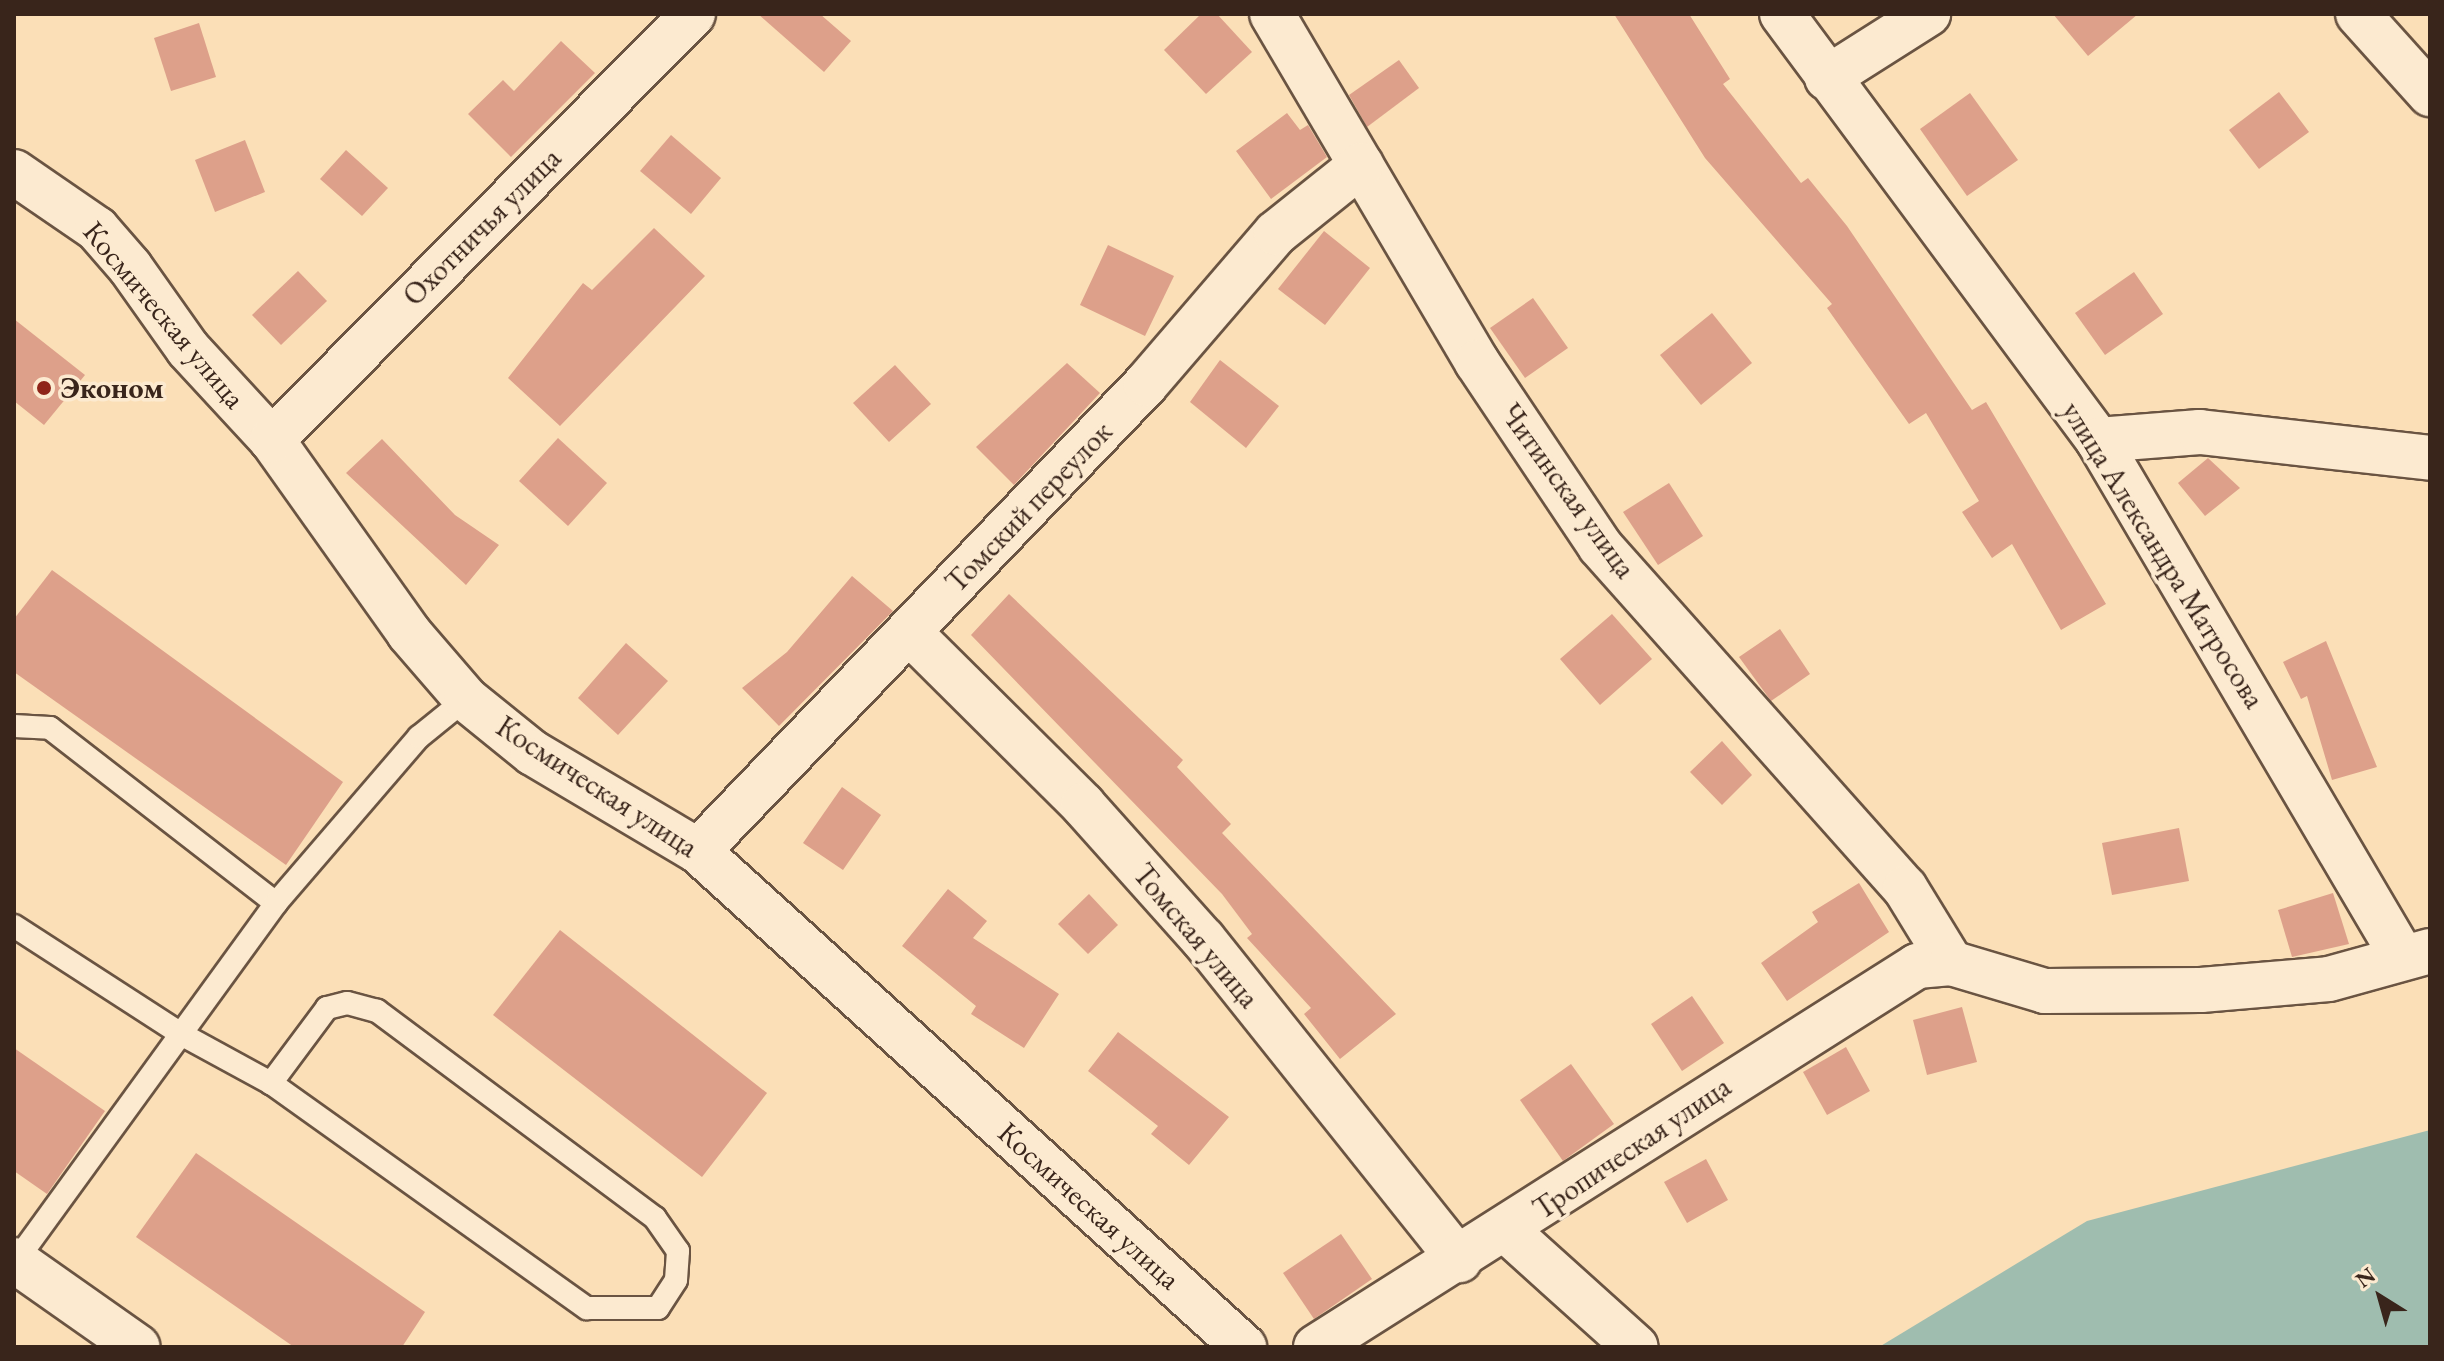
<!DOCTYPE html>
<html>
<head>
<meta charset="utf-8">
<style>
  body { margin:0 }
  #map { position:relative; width:2444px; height:1361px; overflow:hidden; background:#fbdfb7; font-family:"EB Garamond",serif }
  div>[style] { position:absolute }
  .water>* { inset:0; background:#9fbdaf }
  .building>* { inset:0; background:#dda08a }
  .roads { filter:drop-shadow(2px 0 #6a5442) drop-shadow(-2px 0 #6a5442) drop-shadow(0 2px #6a5442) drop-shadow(0 -2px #6a5442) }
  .lane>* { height:22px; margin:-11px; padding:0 11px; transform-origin:11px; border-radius:11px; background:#fcead0 }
  .street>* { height:44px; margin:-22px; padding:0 22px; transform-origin:22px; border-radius:22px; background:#fcead0 }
  .dots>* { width:22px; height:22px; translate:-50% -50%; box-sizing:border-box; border:4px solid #fcead0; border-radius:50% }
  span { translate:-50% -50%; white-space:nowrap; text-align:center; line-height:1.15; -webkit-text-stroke:7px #fcead0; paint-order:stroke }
  .street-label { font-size:30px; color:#39251b }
  .poi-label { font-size:30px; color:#39251b; font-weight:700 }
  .left { translate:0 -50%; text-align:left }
  .frame { position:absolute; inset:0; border:16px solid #39251b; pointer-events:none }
  .north { position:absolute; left:2340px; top:1257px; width:80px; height:80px; -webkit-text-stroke:6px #fcead0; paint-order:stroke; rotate:323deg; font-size:22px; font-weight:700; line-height:32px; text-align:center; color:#39251b }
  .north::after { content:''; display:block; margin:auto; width:28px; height:36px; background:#39251b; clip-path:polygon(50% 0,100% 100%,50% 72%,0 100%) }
</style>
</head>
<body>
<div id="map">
  <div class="water">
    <i style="clip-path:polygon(2430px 1130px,2430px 1347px,1879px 1347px,2087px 1221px)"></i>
  </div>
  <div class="building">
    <i style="clip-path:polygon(758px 14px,820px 14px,851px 41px,824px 72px)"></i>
    <i style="clip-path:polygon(1201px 14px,1217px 14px,1252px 52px,1206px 94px,1164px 50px)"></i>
    <i style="clip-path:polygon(1614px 14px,1689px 14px,1730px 79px,1723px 84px,1801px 183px,1808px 178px,1847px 226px,1972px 410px,1986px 402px,2106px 604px,2061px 630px,2012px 544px,1992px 558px,1962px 512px,1979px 501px,1926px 413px,1909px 424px,1827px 308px,1832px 304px,1705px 158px)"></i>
    <i style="clip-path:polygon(2053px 14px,2138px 14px,2088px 56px)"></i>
    <i style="clip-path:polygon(199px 23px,216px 77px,171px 91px,154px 38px)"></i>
    <i style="clip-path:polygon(561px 41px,595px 73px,511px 157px,468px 114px,503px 80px,514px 91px)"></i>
    <i style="clip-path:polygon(1399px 60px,1419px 88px,1367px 127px,1349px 95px)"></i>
    <i style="clip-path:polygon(2279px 92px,2309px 132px,2259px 169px,2229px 130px)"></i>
    <i style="clip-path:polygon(1970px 93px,2018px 160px,1967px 196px,1920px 129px)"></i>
    <i style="clip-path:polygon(1287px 113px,1300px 130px,1308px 125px,1327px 157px,1271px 199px,1236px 151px)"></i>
    <i style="clip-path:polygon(671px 135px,721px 178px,691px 214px,640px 171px)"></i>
    <i style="clip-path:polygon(245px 140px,265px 192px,215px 212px,195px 160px)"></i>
    <i style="clip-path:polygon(346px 150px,388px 188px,362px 216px,320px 179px)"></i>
    <i style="clip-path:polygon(654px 228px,705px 276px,560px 426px,508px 378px,583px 283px,592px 290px)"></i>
    <i style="clip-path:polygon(1324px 231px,1370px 268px,1325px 325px,1278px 289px)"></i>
    <i style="clip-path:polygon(1108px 245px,1174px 276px,1145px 336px,1080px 305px)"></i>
    <i style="clip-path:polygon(298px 271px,327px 301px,281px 345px,252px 315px)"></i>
    <i style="clip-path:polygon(2134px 272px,2163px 314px,2105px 355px,2075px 313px)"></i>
    <i style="clip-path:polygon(1533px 298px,1568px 348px,1525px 378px,1490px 328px)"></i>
    <i style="clip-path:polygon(1712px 313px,1752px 363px,1701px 405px,1660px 355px)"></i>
    <i style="clip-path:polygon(14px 319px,85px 375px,44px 425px,14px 401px)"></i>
    <i style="clip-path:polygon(1220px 360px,1279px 406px,1246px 448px,1190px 402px)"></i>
    <i style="clip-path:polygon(1067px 363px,1100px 393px,1014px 485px,976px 447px)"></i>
    <i style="clip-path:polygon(895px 365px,931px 404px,889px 442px,853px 403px)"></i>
    <i style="clip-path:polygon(558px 438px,607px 483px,568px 526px,519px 481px)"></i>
    <i style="clip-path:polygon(382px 439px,455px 515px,499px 545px,466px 585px,346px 473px)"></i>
    <i style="clip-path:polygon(2208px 458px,2240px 488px,2205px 516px,2178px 483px)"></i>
    <i style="clip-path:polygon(1669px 483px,1703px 536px,1658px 565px,1623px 512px)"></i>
    <i style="clip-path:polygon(52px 570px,343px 782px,286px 865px,14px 672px,14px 619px)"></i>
    <i style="clip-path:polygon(852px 576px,893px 611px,779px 726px,742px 688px,787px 652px)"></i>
    <i style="clip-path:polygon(1009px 594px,1183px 760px,1177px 767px,1231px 824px,1222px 833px,1396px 1014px,1340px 1059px,1304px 1014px,1311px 1008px,1247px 938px,1252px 934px,1222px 894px,971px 635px)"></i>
    <i style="clip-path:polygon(1612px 614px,1652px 659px,1600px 705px,1560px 659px)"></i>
    <i style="clip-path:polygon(1780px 629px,1810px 674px,1771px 701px,1739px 657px)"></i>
    <i style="clip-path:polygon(2326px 641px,2377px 767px,2332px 780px,2307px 696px,2301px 699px,2283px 662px)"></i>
    <i style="clip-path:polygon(626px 643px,668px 681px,618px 735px,578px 698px)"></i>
    <i style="clip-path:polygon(1722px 741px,1752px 775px,1722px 805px,1690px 772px)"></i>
    <i style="clip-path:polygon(842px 787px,881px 815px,843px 870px,803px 843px)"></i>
    <i style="clip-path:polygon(2179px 828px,2189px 881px,2112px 895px,2102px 843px)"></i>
    <i style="clip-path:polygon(1859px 883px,1889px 932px,1787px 1001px,1761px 963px,1818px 922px,1812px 912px)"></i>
    <i style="clip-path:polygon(948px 889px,987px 921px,973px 938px,1059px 994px,1024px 1048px,971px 1014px,976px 1006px,902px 946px)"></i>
    <i style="clip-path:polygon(2333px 893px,2349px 944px,2292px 957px,2278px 910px)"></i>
    <i style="clip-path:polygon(1089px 894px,1118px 925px,1088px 954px,1058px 924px)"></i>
    <i style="clip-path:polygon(560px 930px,767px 1093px,702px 1177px,493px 1015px)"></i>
    <i style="clip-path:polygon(1692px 996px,1724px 1043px,1682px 1071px,1651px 1024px)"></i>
    <i style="clip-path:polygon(1962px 1007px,1977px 1062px,1927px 1075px,1913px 1020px)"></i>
    <i style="clip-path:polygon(1118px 1032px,1229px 1117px,1189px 1165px,1151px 1134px,1158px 1126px,1088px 1071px)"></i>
    <i style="clip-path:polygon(1846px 1047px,1870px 1091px,1827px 1115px,1803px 1072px)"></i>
    <i style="clip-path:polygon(14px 1048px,105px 1111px,47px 1194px,14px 1171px)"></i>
    <i style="clip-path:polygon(1571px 1064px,1614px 1124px,1563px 1161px,1520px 1100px)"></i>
    <i style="clip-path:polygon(196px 1153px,425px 1312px,402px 1347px,294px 1347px,136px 1237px)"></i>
    <i style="clip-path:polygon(1706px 1159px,1728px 1200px,1687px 1223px,1664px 1182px)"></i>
    <i style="clip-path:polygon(1341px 1234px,1372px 1279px,1314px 1319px,1283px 1273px)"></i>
  </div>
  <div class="roads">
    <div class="lane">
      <i style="left:14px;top:726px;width:36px;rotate:3deg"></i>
      <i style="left:50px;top:728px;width:286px;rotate:37.8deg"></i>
      <i style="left:14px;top:926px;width:199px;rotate:32.9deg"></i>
      <i style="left:181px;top:1034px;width:102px;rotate:28.6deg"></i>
      <i style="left:271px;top:1083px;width:388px;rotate:35.5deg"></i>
      <i style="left:587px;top:1308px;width:71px"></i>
      <i style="left:658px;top:1308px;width:33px;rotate:-57deg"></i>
      <i style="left:676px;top:1280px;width:29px;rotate:-86deg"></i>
      <i style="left:678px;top:1251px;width:40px;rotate:-124.9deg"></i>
      <i style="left:655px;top:1218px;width:347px;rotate:-143.3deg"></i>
      <i style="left:377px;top:1011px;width:31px;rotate:-165deg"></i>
      <i style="left:347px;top:1003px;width:21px;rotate:166deg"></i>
      <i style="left:327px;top:1008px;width:94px;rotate:126.7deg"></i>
      <i style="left:16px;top:1261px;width:442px;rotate:-54deg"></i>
      <i style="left:276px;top:903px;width:219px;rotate:-49.3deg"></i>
      <i style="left:419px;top:737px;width:60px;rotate:-39deg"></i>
    </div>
    <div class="street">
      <i style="left:1272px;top:14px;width:404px;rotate:59.5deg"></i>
      <i style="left:1477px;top:362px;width:221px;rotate:56.2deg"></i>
      <i style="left:1600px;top:546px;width:458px;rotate:48.3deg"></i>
      <i style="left:1905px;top:888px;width:88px;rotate:58.5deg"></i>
      <i style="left:1782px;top:14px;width:530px;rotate:53.43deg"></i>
      <i style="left:2098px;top:440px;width:601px;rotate:59.51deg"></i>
      <i style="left:2358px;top:14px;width:108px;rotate:48deg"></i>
      <i style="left:1827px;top:78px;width:120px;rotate:-32.4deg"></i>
      <i style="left:14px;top:172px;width:101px;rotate:34.5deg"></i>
      <i style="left:97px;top:229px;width:50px;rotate:49deg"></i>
      <i style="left:130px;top:267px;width:100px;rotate:54.7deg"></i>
      <i style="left:188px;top:349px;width:124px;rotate:47.3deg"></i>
      <i style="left:272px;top:440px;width:237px;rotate:54.6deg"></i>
      <i style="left:409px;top:633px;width:87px;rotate:49.2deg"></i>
      <i style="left:466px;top:699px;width:86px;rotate:38.9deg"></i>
      <i style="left:533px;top:753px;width:192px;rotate:30.7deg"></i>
      <i style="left:698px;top:851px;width:738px;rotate:42.25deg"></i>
      <i style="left:272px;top:440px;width:599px;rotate:-45.34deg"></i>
      <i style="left:2098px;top:440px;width:102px;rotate:-4.5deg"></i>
      <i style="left:2200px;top:432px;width:231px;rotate:6.4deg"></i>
      <i style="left:910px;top:633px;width:244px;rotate:44.8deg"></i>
      <i style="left:1083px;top:805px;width:180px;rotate:48.2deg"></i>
      <i style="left:1203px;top:939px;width:411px;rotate:51.4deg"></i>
      <i style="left:698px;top:851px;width:647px;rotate:-46.19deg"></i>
      <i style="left:1146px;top:384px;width:199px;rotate:-49.3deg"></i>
      <i style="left:1276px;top:233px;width:109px;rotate:-38.7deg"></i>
      <i style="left:1507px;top:1231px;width:173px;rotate:42deg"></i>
      <i style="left:14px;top:1260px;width:151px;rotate:35.1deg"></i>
      <i style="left:1316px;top:1347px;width:712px;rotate:-32.37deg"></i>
      <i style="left:1917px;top:966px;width:34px;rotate:-5deg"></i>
      <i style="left:1951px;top:963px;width:98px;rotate:16.6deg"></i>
      <i style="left:2045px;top:991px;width:156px;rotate:-0.4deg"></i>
      <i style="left:2201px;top:990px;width:128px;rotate:-4.9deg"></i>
      <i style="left:2329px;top:979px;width:105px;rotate:-15.5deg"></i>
    </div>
  </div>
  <div class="dots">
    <i style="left:44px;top:388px;background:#8f2418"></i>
  </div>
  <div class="street-label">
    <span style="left:482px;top:227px;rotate:-45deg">Охотничья улица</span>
    <span style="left:164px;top:315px;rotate:50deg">Космическая улица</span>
    <span style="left:1568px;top:491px;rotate:54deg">Читинская улица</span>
    <span style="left:1029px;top:507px;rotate:-46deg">Томский переулок</span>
    <span style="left:2163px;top:555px;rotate:58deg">улица Александра Матросова</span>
    <span style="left:597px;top:787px;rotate:33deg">Космическая улица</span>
    <span style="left:1196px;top:936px;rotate:50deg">Томская улица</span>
    <span style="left:1632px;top:1148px;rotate:-34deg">Тропическая улица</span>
    <span style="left:1089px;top:1206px;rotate:42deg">Космическая улица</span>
  </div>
  <div class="poi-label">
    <span class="left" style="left:60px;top:388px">Эконом</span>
  </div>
  <div class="frame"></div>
  <div class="north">N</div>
</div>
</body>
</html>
